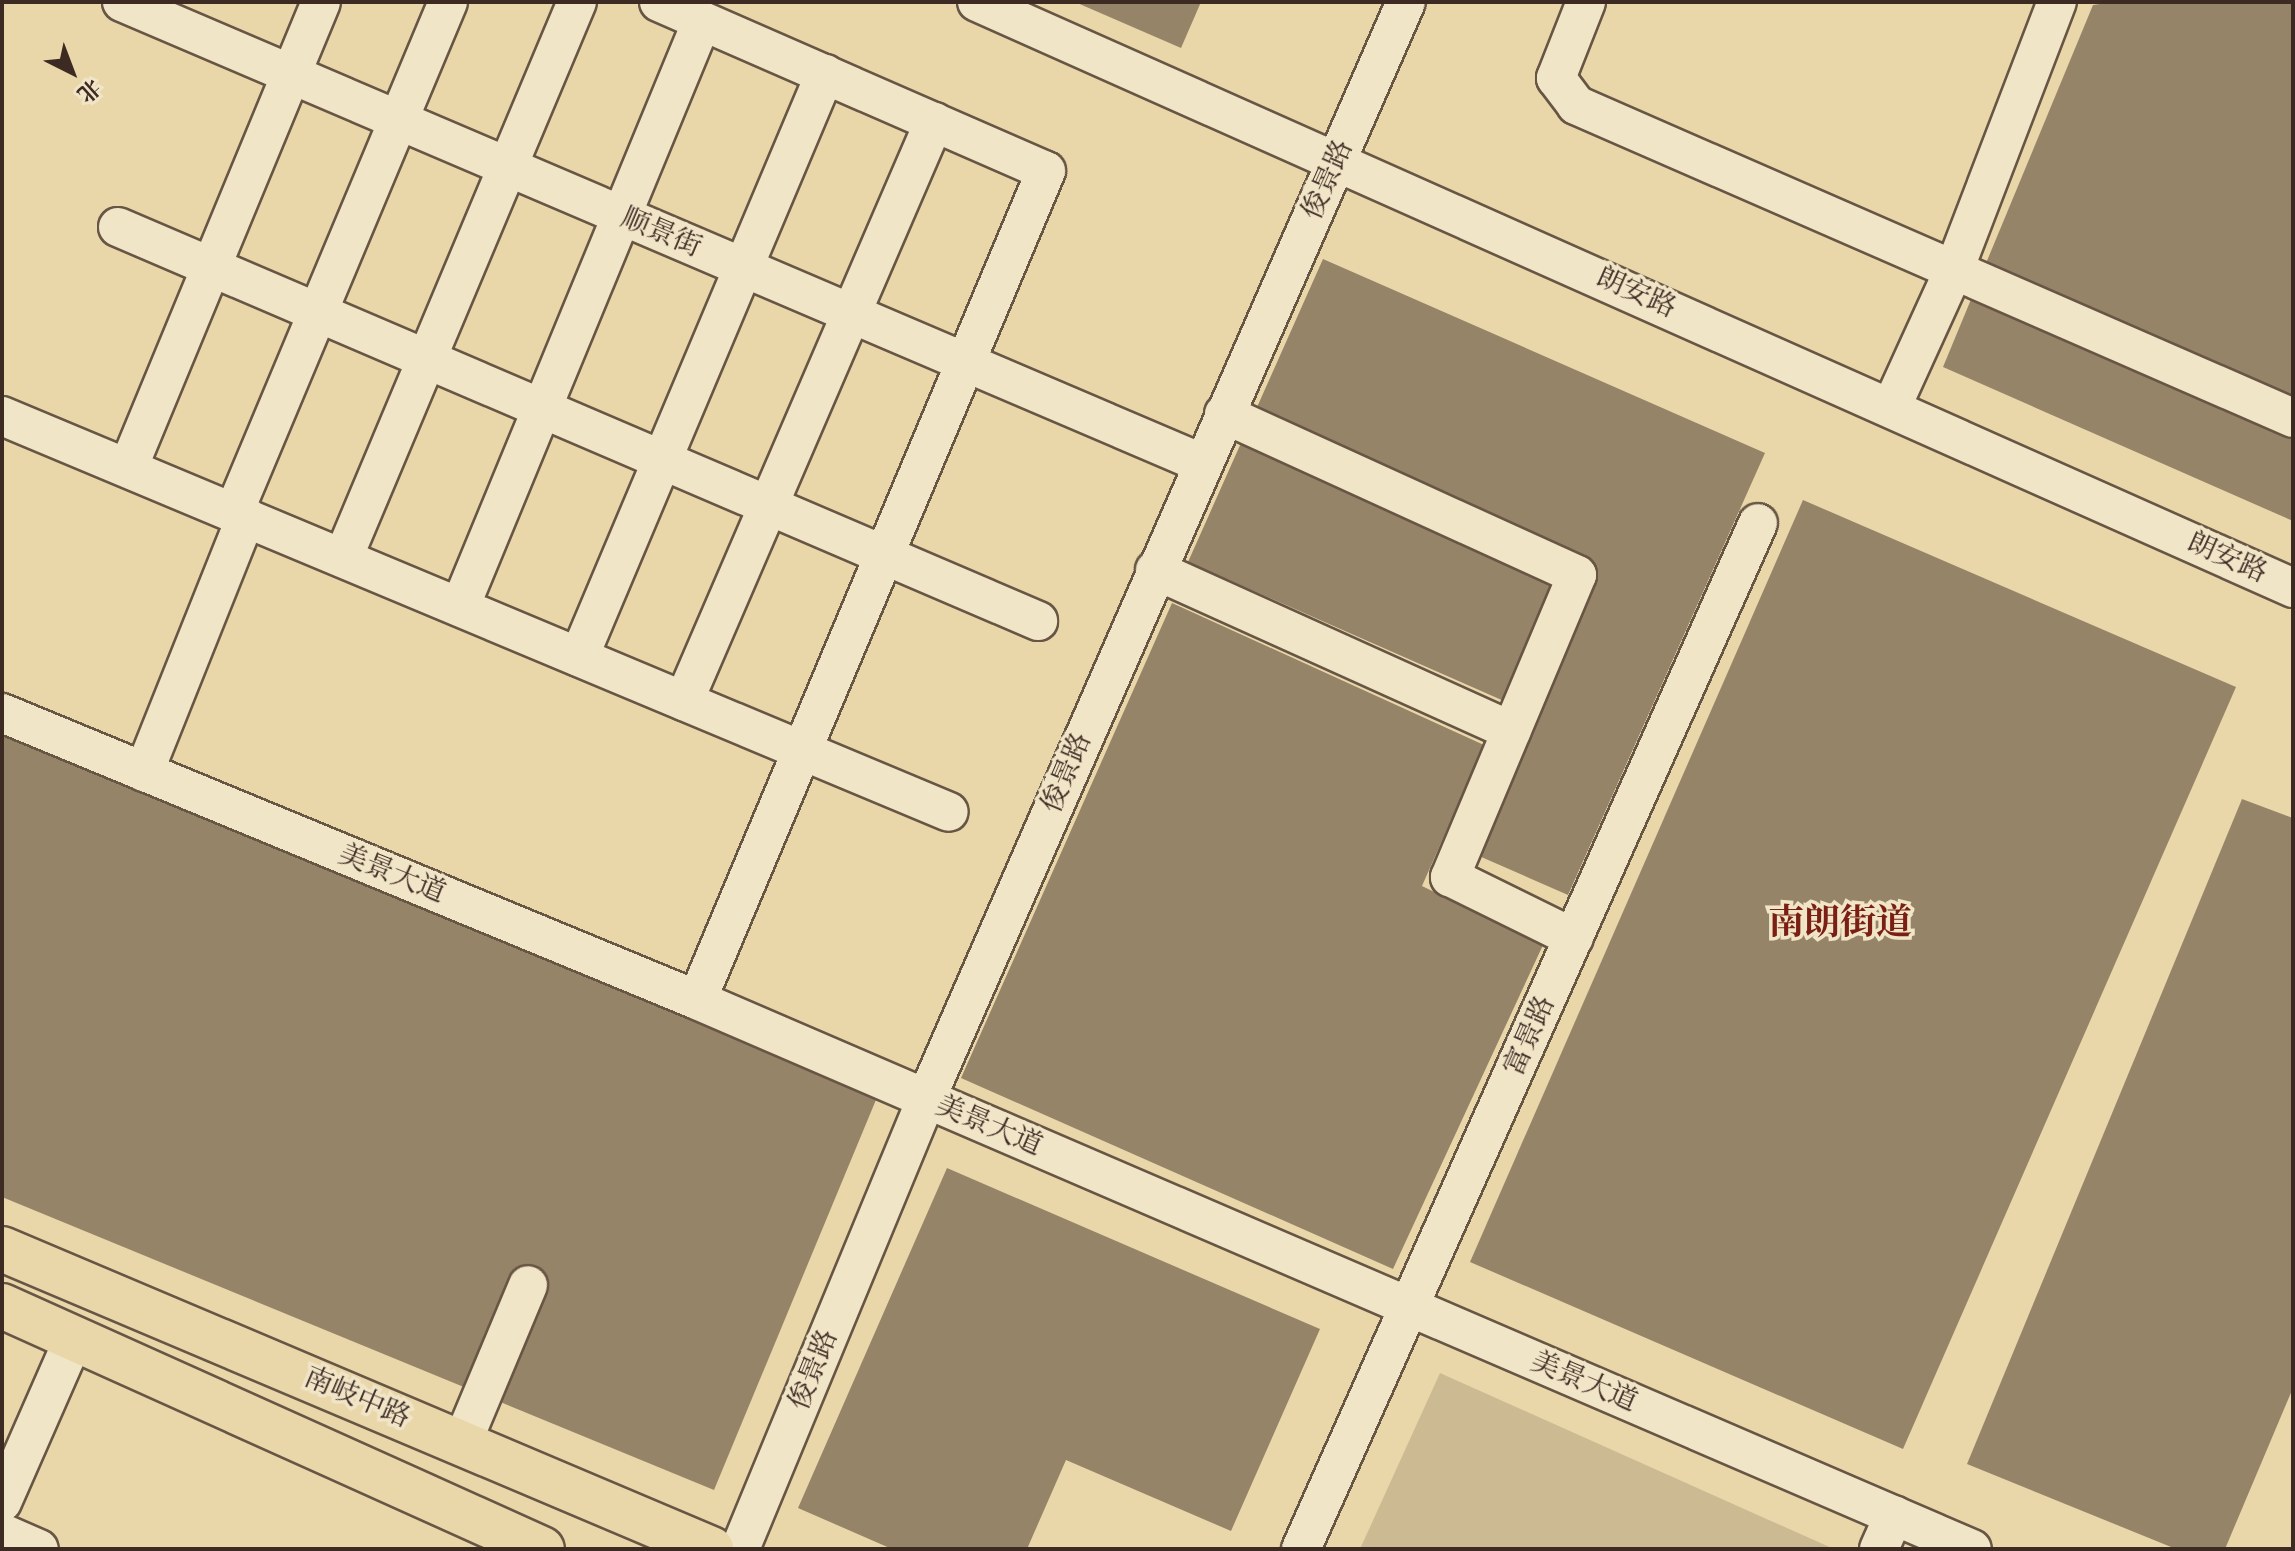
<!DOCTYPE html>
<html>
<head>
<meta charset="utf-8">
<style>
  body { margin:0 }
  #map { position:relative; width:2295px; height:1551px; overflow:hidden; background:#e9d7aa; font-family:"Libre Bodoni","Noto Serif SC",serif }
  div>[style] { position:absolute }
  .green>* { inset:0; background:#ccba93 }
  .building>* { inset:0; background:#968469 }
  .roads { filter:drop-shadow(2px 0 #685645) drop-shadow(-2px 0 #685645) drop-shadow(0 2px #685645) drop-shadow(0 -2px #685645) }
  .minor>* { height:38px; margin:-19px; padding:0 19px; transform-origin:19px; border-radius:19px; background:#f1e5c8 }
  .major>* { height:44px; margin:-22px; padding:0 22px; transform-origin:22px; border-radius:22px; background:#e9d7aa }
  span { translate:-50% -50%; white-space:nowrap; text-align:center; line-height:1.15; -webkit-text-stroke:7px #f1e5c8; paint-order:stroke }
  .street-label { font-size:28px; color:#3d2b23 }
  .district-label { font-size:36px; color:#7a1f14; font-weight:700 }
  .frame { position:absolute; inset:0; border:4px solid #3d2b23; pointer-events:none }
  .north { position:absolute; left:32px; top:32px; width:80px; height:80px; -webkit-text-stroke:6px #f1e5c8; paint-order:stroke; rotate:138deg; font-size:22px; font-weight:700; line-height:32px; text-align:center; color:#3d2b23 }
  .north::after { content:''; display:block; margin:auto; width:28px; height:36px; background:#3d2b23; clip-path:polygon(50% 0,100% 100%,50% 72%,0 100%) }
</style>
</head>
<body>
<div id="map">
  <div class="green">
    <i style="clip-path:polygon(1440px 1373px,1834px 1549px,1360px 1549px)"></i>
  </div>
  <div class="building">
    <i style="clip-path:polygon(1075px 2px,1201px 2px,1181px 48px)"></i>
    <i style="clip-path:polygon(2113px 2px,2293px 2px,2293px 521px,1943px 367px,2093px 5px)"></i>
    <i style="clip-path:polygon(1323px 259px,1765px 453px,1568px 895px,1479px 856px,1540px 717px,1188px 562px)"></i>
    <i style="clip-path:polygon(1803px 500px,2236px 687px,1903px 1449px,1470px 1262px)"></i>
    <i style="clip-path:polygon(1172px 603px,1484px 745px,1422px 886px,1543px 945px,1393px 1269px,961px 1078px)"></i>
    <i style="clip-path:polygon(2px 735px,878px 1095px,714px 1490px,2px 1197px)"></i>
    <i style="clip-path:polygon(2242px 799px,2293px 818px,2293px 1388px,2225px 1549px,2176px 1549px,1967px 1464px)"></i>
    <i style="clip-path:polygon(947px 1168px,1320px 1329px,1231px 1531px,1066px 1460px,1027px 1549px,892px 1549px,798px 1508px)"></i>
  </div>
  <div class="roads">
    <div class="minor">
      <i style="left:122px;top:2px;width:1173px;rotate:23.13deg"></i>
      <i style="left:659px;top:2px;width:422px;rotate:23.6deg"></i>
      <i style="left:1046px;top:171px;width:899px;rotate:112.83deg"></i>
      <i style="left:977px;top:2px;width:1441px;rotate:24deg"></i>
      <i style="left:1586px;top:2px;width:82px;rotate:111.5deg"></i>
      <i style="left:1556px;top:78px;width:34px;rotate:53deg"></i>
      <i style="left:1576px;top:105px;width:782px;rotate:23.58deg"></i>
      <i style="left:118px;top:227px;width:1001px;rotate:23.18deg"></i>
      <i style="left:1891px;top:408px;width:152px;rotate:-65.5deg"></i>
      <i style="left:1954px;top:270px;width:287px;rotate:-69deg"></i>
      <i style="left:1224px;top:414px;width:388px;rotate:24.5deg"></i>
      <i style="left:1577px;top:575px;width:328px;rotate:112.8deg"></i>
      <i style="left:1450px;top:877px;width:138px;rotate:26.2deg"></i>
      <i style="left:2px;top:416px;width:1026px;rotate:22.69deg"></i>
      <i style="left:128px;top:468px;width:504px;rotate:-67.5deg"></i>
      <i style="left:234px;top:512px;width:553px;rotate:-67.24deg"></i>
      <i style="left:343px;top:558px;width:603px;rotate:-67.18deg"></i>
      <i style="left:1155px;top:570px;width:391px;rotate:24.3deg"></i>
      <i style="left:460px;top:607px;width:634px;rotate:-67.56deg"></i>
      <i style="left:579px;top:657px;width:633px;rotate:-67.12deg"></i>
      <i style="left:684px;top:701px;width:631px;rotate:-66.65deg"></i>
      <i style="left:2px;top:713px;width:752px;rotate:22.44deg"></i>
      <i style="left:697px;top:1000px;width:1388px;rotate:23.3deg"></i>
      <i style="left:144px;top:772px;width:275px;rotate:-68.2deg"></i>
      <i style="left:462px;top:1443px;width:171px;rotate:-67.3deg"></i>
      <i style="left:2px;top:1502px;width:179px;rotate:-66.3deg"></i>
      <i style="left:2px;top:1533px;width:40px;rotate:23.4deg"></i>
      <i style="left:740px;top:1549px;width:487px;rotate:-67.5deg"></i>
      <i style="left:926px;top:1099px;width:1197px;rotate:-66.37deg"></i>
      <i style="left:1301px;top:1549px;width:1123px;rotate:-65.99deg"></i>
      <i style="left:1879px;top:1549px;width:37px;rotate:-66deg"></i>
    </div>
    <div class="major">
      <i style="left:2px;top:1249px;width:770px;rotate:22.93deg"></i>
      <i style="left:2px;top:1306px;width:592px;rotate:24.23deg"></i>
    </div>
  </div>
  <div class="street-label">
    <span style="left:1328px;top:180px;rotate:-66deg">俊景路</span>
    <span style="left:661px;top:233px;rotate:23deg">顺景街</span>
    <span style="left:1636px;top:293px;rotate:24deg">朗安路</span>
    <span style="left:2227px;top:558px;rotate:24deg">朗安路</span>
    <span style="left:1067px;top:773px;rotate:-67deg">俊景路</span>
    <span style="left:392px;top:874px;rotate:22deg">美景大道</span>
    <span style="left:1530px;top:1036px;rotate:-66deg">富景路</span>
    <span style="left:989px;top:1126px;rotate:23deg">美景大道</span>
    <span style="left:814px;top:1370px;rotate:-68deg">俊景路</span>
    <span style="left:1584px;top:1382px;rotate:23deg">美景大道</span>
    <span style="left:357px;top:1398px;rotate:23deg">南岐中路</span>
  </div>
  <div class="district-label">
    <span style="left:1840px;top:924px">南朗街道</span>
  </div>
  <div class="frame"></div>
  <div class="north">北</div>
</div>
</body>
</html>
